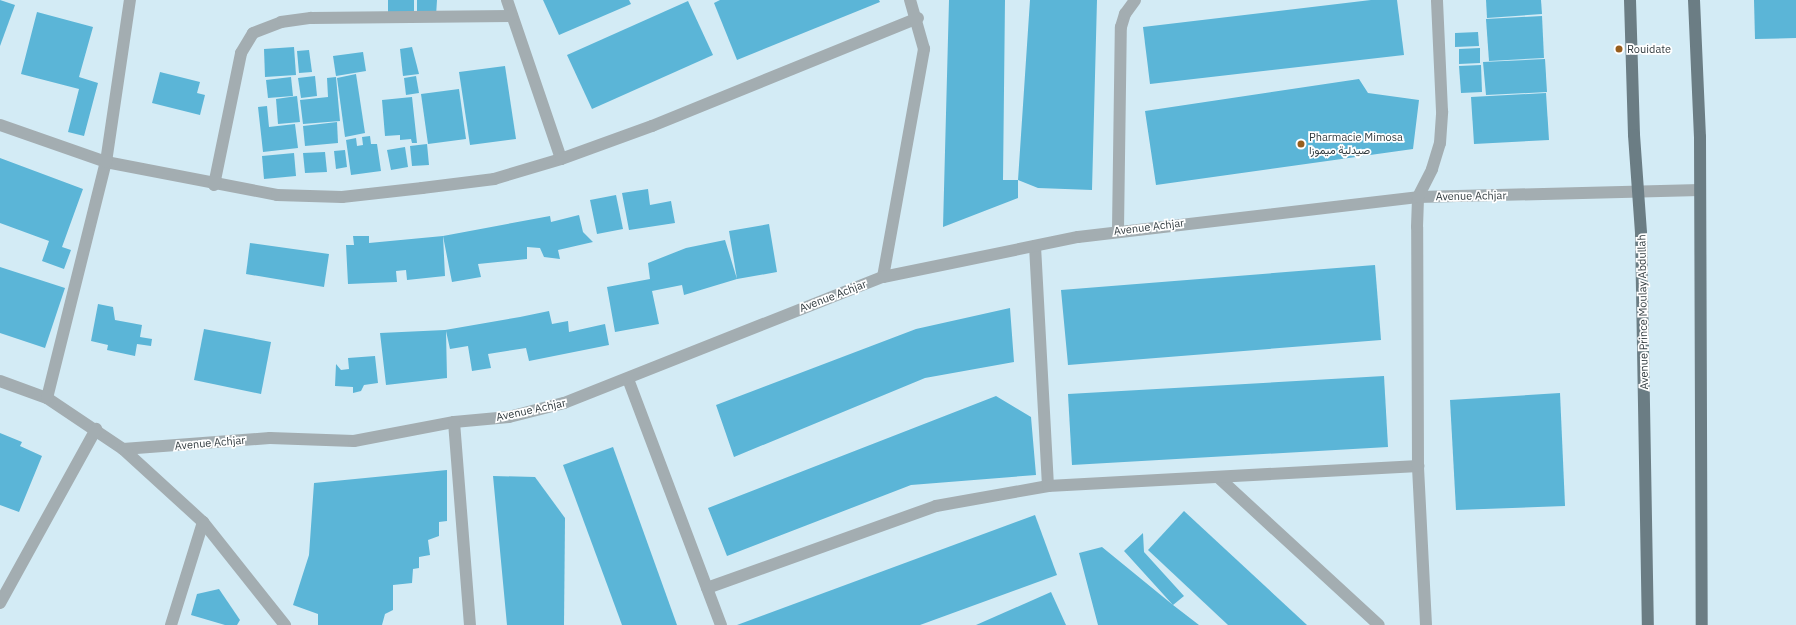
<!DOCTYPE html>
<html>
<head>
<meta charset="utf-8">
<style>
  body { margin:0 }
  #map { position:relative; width:1796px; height:625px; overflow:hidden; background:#d3ebf5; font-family:"IBM Plex Sans",Vazirmatn,sans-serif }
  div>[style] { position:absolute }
  .building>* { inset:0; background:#5bb5d7 }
  .minor>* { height:12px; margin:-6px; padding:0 6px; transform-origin:6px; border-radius:6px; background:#a3adb1 }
  .major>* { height:12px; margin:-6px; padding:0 6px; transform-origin:6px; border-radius:6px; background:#6b7d84 }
  .dots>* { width:11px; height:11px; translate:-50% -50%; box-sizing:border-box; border:2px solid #fff; border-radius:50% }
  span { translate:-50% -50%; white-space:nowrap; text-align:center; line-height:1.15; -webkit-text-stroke:3.5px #fff; paint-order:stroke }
  .poi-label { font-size:11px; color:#323c40 }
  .left { translate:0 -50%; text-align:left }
  .street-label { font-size:11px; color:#323c40 }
</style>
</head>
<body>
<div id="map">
  <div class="building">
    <i style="clip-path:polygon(0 0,15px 5px,0 46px)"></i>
    <i style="clip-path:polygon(388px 0,414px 0,414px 16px,388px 17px)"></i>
    <i style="clip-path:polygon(417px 0,437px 0,436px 16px,417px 15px)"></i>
    <i style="clip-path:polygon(543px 0,629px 0,631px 4px,559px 35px)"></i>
    <i style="clip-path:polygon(720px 0,879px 0,880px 2px,737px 60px,714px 3px)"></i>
    <i style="clip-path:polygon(949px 0,1005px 0,1003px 180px,1018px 180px,1030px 0,1097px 0,1092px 190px,1038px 188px,1018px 180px,1018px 198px,943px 227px)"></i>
    <i style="clip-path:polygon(1371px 0,1397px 0,1404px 55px,1150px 84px,1143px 27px)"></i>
    <i style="clip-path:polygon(1486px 0,1541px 0,1542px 14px,1487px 18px)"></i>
    <i style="clip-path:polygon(1754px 0,1796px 0,1796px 38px,1755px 39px)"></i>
    <i style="clip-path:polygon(688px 1px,713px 55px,592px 109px,567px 55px)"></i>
    <i style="clip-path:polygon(37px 12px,93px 27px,79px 77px,98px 83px,84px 136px,68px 132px,79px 89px,21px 74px)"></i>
    <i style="clip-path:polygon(1542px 16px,1544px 58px,1489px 61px,1486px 19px)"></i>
    <i style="clip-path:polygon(1478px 32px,1479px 46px,1455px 47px,1455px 33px)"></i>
    <i style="clip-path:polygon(294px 47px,296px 75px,265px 77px,264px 49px)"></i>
    <i style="clip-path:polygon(412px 47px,419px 74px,403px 76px,400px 49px)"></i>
    <i style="clip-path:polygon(1480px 48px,1480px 63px,1459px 64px,1459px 49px)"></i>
    <i style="clip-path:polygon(309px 50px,312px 72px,299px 73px,297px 51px)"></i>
    <i style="clip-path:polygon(363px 52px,366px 71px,336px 76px,333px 56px)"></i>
    <i style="clip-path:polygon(1545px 59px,1547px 92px,1486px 95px,1483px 62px)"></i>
    <i style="clip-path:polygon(1481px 65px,1482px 92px,1461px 93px,1459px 66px)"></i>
    <i style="clip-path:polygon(505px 66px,516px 139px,470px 145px,459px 72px)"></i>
    <i style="clip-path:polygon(160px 72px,200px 82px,197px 93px,205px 95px,200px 115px,152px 103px)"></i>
    <i style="clip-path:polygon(356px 74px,365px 133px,345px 137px,337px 78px)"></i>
    <i style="clip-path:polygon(315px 76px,317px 96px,301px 98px,298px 78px)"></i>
    <i style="clip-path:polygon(416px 76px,419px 93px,406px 95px,404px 78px)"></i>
    <i style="clip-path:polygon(291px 77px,293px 96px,268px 98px,266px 80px)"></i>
    <i style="clip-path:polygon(336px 77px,340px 121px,303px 124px,300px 100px,328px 97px,327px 78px)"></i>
    <i style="clip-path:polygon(1359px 79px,1368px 93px,1419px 100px,1413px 149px,1156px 185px,1145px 111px)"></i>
    <i style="clip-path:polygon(459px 89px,466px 139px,428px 144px,421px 94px)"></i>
    <i style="clip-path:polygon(1546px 93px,1549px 140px,1474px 144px,1471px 97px)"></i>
    <i style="clip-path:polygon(297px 96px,300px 122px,278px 124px,276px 99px)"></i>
    <i style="clip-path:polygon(412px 97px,417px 143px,412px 143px,411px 139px,400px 140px,400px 135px,385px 136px,382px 100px)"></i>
    <i style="clip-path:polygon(267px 106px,269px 127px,295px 124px,298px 148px,263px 152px,258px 107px)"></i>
    <i style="clip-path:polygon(337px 122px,338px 143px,305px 146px,303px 126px)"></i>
    <i style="clip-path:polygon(370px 136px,371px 144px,377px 144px,381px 171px,351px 175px,346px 140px,356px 138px,357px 146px,363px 145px,362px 137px)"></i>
    <i style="clip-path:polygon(427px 144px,429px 165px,412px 166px,410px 146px)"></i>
    <i style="clip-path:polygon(405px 147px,408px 167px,391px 170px,387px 150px)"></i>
    <i style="clip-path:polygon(345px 150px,347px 167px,336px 169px,334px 151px)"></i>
    <i style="clip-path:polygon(325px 152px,327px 172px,305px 173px,303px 153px)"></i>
    <i style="clip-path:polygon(294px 153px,296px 176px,264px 179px,262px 156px)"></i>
    <i style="clip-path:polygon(0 158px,83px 189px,62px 247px,71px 250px,64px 269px,42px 261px,49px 241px,0 223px)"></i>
    <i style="clip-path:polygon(648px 189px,650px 205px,671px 201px,675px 223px,629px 230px,622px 193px)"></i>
    <i style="clip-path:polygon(616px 195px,623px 229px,597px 234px,590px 200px)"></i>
    <i style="clip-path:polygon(579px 215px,583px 232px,593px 242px,558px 250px,560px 259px,544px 257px,540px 248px,527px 247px,527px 259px,478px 264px,481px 277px,452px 282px,443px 236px,550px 216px,551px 222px)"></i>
    <i style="clip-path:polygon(769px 224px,777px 272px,737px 279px,684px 295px,682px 285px,652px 291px,659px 324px,615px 332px,607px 287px,650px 279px,648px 263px,686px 248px,725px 240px,737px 279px,729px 231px)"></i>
    <i style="clip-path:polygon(353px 236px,369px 236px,369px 243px,443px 236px,445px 276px,407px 280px,406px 270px,396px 271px,397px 282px,348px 284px,346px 245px,354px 245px)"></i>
    <i style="clip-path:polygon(250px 243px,329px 254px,324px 287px,246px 274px)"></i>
    <i style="clip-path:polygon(1375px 265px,1381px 340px,1068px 365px,1061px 290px)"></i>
    <i style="clip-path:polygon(0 267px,65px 288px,45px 348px,0 333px)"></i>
    <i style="clip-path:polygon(98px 304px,113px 307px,115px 320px,142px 325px,140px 337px,152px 339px,151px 346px,137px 344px,135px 356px,107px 350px,108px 345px,91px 341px)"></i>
    <i style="clip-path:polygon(1010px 308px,1014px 362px,925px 378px,734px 457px,716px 405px,916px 329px)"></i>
    <i style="clip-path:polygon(549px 311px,552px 324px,568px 321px,569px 332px,605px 324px,609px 345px,529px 361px,526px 348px,488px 354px,491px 368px,472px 371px,468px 346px,450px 349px,446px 331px,447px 378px,386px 385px,380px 333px,445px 330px,520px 317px,521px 325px,520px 317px)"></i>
    <i style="clip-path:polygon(204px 329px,271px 342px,261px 394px,194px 380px)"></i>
    <i style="clip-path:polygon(375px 356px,378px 383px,364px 385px,361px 391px,353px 393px,353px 387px,335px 386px,336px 364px,341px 370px,349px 369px,348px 358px)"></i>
    <i style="clip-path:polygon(1384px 376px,1388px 447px,1072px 465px,1068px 394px)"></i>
    <i style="clip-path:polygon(1560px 393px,1565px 506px,1456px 510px,1450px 400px)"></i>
    <i style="clip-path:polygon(996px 396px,1031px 417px,1036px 475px,911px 485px,727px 556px,708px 508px)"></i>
    <i style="clip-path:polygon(0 433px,22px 442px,20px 446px,42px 456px,19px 512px,0 505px)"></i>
    <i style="clip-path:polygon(613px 447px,677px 625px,622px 625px,563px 465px)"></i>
    <i style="clip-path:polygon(447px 470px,447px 521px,439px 522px,439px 536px,428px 540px,430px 555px,419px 557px,419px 568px,413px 569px,412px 583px,393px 585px,393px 610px,385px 614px,382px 625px,318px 625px,318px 614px,293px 605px,309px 555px,314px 483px)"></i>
    <i style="clip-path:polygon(493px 476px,535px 477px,565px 518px,564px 625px,507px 625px)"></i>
    <i style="clip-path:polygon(1184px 511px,1307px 625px,1228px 625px,1148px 550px)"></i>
    <i style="clip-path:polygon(1035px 515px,1057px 575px,920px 625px,737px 625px)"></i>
    <i style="clip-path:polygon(1143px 533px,1144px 552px,1184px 596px,1173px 605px,1199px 625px,1098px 625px,1079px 553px,1102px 547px,1173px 605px,1124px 551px)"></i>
    <i style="clip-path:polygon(219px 589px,240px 620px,237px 625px,225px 625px,191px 615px,197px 594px)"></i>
    <i style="clip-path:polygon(1051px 592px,1066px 625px,976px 625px)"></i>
  </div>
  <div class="minor">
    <i style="left:507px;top:0;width:168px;rotate:71.2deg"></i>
    <i style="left:0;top:125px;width:112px;rotate:19.2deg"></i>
    <i style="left:106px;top:162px;width:174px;rotate:10.9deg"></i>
    <i style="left:277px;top:195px;width:65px;rotate:1.8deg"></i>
    <i style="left:342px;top:197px;width:81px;rotate:-6.4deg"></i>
    <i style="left:422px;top:188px;width:73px;rotate:-7.1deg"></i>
    <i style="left:494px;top:179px;width:70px;rotate:-16.6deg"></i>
    <i style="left:561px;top:159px;width:97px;rotate:-19.9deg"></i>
    <i style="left:652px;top:126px;width:287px;rotate:-22.1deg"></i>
    <i style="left:214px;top:185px;width:135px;rotate:-78.4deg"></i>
    <i style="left:241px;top:53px;width:23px;rotate:-59deg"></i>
    <i style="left:253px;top:33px;width:30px;rotate:-21deg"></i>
    <i style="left:281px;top:22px;width:30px;rotate:-8deg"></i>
    <i style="left:311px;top:18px;width:201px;rotate:-0.6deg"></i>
    <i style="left:1118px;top:230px;width:203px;rotate:-89.2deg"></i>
    <i style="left:1121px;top:27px;width:14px;rotate:-73deg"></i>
    <i style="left:1125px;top:14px;width:17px;rotate:-54deg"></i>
    <i style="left:1035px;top:246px;width:240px;rotate:86.9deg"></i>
    <i style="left:883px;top:277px;width:232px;rotate:-79.8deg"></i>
    <i style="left:924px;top:49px;width:51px;rotate:-105.9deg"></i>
    <i style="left:628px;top:379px;width:263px;rotate:69.3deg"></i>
    <i style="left:0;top:381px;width:50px;rotate:19.9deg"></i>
    <i style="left:47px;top:398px;width:92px;rotate:33.9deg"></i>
    <i style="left:123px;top:449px;width:147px;rotate:-4.3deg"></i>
    <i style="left:270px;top:438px;width:84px;rotate:2deg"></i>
    <i style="left:354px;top:441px;width:102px;rotate:-10.8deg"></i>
    <i style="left:454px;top:422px;width:55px;rotate:-5.2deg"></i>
    <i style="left:509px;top:417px;width:57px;rotate:-14.3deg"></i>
    <i style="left:564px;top:403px;width:343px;rotate:-21.6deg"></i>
    <i style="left:883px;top:277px;width:199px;rotate:-11.6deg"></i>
    <i style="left:1078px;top:237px;width:342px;rotate:-6.7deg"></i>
    <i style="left:1418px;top:197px;width:282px;rotate:-1.4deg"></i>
    <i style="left:47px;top:398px;width:243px;rotate:-76deg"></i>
    <i style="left:106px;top:162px;width:164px;rotate:-81.6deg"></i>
    <i style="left:454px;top:422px;width:204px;rotate:85.5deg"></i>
    <i style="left:123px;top:449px;width:108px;rotate:42.4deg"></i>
    <i style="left:203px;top:522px;width:132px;rotate:51.5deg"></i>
    <i style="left:1219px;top:478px;width:217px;rotate:42.6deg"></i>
    <i style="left:707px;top:588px;width:243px;rotate:-19.7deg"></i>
    <i style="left:936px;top:506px;width:114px;rotate:-10.1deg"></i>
    <i style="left:1048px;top:486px;width:371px;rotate:-3.1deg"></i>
    <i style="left:0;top:603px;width:199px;rotate:-61.1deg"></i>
    <i style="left:171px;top:625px;width:108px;rotate:-72.7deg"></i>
    <i style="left:1426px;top:625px;width:159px;rotate:-92.9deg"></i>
    <i style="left:1418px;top:466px;width:239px;rotate:-90.2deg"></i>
    <i style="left:1417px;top:227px;width:30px;rotate:-88deg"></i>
    <i style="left:1418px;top:197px;width:31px;rotate:-63deg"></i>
    <i style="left:1432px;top:169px;width:27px;rotate:-73deg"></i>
    <i style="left:1440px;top:143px;width:32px;rotate:-86deg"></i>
    <i style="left:1442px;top:111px;width:111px;rotate:-92.6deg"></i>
  </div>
  <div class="major">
    <i style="left:1630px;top:0;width:135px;rotate:88.3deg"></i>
    <i style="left:1634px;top:135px;width:98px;rotate:85.9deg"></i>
    <i style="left:1641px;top:233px;width:392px;rotate:89deg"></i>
    <i style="left:1694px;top:0;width:137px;rotate:87.5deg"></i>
    <i style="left:1700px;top:137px;width:488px;rotate:89.8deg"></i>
  </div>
  <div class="dots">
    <i style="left:1619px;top:49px;background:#985e1d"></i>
    <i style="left:1301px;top:144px;background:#985e1d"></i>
  </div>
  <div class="poi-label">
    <span class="left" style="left:1627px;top:49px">Rouidate</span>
    <span class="left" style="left:1309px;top:144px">Pharmacie Mimosa<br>صيدلية ميموزا</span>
  </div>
  <div class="street-label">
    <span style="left:1471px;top:196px;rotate:-1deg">Avenue Achjar</span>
    <span style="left:1149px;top:227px;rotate:-7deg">Avenue Achjar</span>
    <span style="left:833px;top:296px;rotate:-21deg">Avenue Achjar</span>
    <span style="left:1643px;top:312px;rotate:-91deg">Avenue Prince Moulay Abdullah</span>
    <span style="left:531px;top:410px;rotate:-12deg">Avenue Achjar</span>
    <span style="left:210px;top:443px;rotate:-5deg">Avenue Achjar</span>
  </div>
</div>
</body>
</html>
